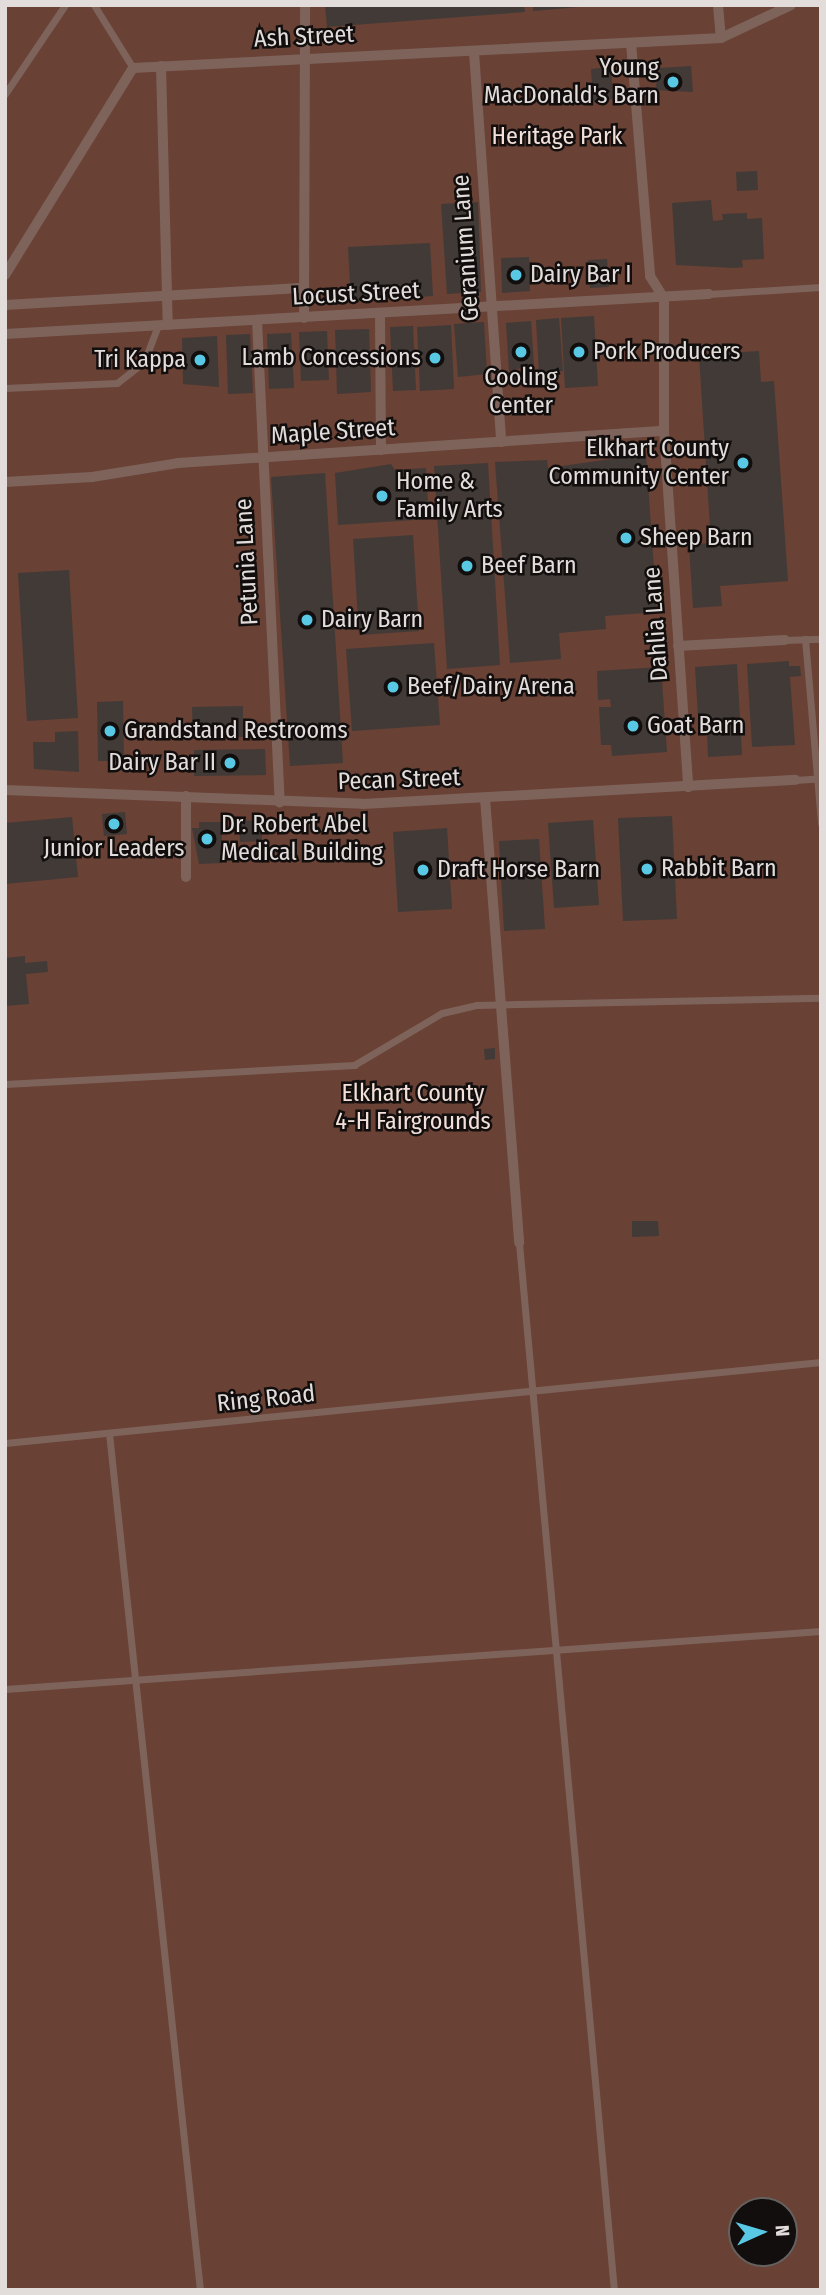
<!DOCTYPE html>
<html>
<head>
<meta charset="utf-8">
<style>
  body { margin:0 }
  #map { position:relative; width:826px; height:2295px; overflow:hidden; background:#2b2422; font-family:"Fira Sans Condensed",sans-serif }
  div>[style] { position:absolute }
  .green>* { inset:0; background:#694135 }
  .building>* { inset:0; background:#423a37 }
  .service>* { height:7px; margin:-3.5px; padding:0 3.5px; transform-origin:3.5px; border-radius:3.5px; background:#7e635b }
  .pedestrian>* { height:10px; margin:-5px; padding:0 5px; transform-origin:5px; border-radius:5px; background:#7e635b }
  .dots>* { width:19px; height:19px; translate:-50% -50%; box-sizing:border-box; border:4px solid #110e0d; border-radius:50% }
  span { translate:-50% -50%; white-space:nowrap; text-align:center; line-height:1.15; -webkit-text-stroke:5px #110e0d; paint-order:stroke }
  .street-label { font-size:24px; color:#e2dddb }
  .poi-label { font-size:24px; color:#e2dddb }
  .right { translate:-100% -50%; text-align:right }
  .left { translate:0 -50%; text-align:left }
  .park-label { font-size:24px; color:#f3e0da }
  .frame { position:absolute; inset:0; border:7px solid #e2dddb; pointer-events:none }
  .north { position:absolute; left:728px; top:2197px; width:70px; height:70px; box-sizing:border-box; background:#110e0d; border:2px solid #65615f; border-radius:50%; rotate:86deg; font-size:19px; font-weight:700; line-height:28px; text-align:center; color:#e2dddb }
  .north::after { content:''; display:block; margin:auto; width:24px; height:32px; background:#59c8e4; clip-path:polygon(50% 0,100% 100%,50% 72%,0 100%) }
</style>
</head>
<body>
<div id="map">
  <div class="green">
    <i style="clip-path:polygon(evenodd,5px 5px,821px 5px,821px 2290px,5px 2290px,5px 5px,742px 2211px,784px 2211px,784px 2253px,742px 2253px,742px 2211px)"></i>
  </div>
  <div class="building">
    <i style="clip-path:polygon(325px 5px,524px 5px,525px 12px,327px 27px)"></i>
    <i style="clip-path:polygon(533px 5px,579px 5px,579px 7px,533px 11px)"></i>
    <i style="clip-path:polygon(691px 66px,693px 92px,655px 90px,660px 68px)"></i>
    <i style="clip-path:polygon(611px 67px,613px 99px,593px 101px,591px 69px)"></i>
    <i style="clip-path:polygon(757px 171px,758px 190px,737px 191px,736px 172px)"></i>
    <i style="clip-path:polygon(711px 200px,713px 221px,723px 220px,722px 214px,747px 213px,747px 219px,762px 218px,764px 259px,742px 260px,743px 267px,735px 268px,676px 265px,672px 203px)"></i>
    <i style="clip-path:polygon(478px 202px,481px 292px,447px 294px,441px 204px)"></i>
    <i style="clip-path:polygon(430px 243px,433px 296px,351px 301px,348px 247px)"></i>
    <i style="clip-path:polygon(529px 257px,530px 291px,502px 293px,501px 258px)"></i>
    <i style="clip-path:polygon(607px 259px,609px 287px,590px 288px,588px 260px)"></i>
    <i style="clip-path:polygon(594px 316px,598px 386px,565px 388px,561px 318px)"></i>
    <i style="clip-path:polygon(559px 318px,563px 371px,539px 373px,536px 320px)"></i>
    <i style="clip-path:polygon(531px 321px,534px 365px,509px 371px,506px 323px)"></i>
    <i style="clip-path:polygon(484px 322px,487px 374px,458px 377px,454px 324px)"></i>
    <i style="clip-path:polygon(451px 325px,454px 389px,420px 391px,417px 327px)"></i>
    <i style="clip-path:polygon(413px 326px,416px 390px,393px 391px,390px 327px)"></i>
    <i style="clip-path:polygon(369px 329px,371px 392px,337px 394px,335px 330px)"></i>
    <i style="clip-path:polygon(327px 331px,329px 380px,301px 381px,299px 332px)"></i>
    <i style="clip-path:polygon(291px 333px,294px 388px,269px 389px,267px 334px)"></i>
    <i style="clip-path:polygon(250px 334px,253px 393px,228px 394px,226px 335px)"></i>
    <i style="clip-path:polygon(217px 336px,219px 387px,183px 384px,182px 338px)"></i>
    <i style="clip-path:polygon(759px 351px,761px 382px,774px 381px,788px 581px,720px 586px,722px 606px,693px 608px,689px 545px,711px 543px,699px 355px)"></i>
    <i style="clip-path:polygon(646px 454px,657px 612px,605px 616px,606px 629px,559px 633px,561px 659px,510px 663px,495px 462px,547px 460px,548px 468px)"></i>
    <i style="clip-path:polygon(488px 463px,500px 665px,447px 669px,434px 466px)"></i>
    <i style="clip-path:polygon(391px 464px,395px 470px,426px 468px,429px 519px,338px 525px,335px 473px)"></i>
    <i style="clip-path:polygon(325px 473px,343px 763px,290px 766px,271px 477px)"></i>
    <i style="clip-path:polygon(413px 535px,419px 631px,359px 635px,353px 539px)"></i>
    <i style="clip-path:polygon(69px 570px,78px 718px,27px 721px,18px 573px)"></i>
    <i style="clip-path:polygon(434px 643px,440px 725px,352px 731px,346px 649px)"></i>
    <i style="clip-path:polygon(789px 661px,789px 666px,800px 666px,801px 676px,790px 677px,795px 745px,752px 747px,747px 664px)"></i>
    <i style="clip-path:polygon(737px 664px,742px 755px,708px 757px,707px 732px,699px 733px,695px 667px)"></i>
    <i style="clip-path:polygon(661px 667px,667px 752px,612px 756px,611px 745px,601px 745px,599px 707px,611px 707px,610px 699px,598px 700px,597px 671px)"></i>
    <i style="clip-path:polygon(123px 701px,124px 761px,98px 761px,97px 702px)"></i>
    <i style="clip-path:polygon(243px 706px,243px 737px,193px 737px,192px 707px)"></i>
    <i style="clip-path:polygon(78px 731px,79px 772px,34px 769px,33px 742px,55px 742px,55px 732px)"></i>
    <i style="clip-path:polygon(265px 749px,266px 775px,194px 776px,194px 750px)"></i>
    <i style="clip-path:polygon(125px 812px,127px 834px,104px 836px,102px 814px)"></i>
    <i style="clip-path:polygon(672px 816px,677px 919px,623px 921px,618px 818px)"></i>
    <i style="clip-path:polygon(72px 817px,78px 877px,5px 884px,5px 823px)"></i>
    <i style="clip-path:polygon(262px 820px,262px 841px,240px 842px,239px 821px)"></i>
    <i style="clip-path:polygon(593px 820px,599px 905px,554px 908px,548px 823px)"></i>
    <i style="clip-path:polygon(199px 822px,222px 822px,222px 863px,199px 864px,192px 828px,199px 828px)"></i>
    <i style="clip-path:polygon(447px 828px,452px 909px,398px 912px,393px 832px)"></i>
    <i style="clip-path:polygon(539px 839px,545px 929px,504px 931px,499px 841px)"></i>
    <i style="clip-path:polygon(25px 956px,25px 963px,47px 961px,48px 972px,26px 974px,29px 1004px,5px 1006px,5px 958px)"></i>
    <i style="clip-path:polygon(495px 1048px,495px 1059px,485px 1060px,484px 1049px)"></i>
    <i style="clip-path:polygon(632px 1221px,658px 1221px,659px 1236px,632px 1237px)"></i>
  </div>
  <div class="service">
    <i style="left:94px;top:5px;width:74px;rotate:58.2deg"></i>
    <i style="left:5px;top:94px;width:107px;rotate:-56deg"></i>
    <i style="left:709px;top:294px;width:112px;rotate:-3.6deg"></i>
    <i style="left:5px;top:388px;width:112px;rotate:-2.6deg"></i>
    <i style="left:117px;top:383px;width:34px;rotate:-38deg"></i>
    <i style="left:144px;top:362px;width:39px;rotate:-69deg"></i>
    <i style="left:805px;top:639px;width:185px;rotate:85deg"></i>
    <i style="left:785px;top:640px;width:36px;rotate:-2deg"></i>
    <i style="left:795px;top:780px;width:26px;rotate:-4deg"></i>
    <i style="left:5px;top:1084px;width:350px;rotate:-3.1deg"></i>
    <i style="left:354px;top:1065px;width:102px;rotate:-30.6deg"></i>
    <i style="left:442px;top:1013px;width:36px;rotate:-13deg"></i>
    <i style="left:477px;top:1005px;width:344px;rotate:-1.2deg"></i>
    <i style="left:519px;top:1243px;width:1051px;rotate:84.82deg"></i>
    <i style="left:109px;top:1433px;width:862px;rotate:83.94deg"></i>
    <i style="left:5px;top:1443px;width:820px;rotate:-5.67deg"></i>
    <i style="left:5px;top:1689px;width:818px;rotate:-4.07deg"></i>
  </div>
  <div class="pedestrian">
    <i style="left:718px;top:5px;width:33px;rotate:85deg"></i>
    <i style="left:631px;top:43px;width:234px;rotate:85.3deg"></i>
    <i style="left:650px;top:276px;width:26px;rotate:58deg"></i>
    <i style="left:664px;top:298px;width:133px;rotate:90deg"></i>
    <i style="left:664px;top:431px;width:357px;rotate:86.1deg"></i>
    <i style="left:474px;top:52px;width:391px;rotate:86deg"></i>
    <i style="left:161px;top:66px;width:259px;rotate:88.5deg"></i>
    <i style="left:5px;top:275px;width:243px;rotate:-58.3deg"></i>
    <i style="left:133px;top:68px;width:589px;rotate:-2.92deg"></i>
    <i style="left:721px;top:38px;width:77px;rotate:-25.2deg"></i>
    <i style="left:5px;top:305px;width:299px;rotate:-3.3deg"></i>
    <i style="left:380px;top:313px;width:137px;rotate:89.6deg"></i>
    <i style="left:304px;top:318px;width:313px;rotate:-89.8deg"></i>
    <i style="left:257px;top:320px;width:483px;rotate:87.3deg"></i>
    <i style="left:5px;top:334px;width:705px;rotate:-3.25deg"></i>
    <i style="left:5px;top:482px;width:87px;rotate:-3.3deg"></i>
    <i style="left:92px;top:477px;width:87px;rotate:-9.2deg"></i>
    <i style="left:178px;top:463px;width:487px;rotate:-3.8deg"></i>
    <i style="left:678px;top:646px;width:107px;rotate:-3.2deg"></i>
    <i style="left:5px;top:790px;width:358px;rotate:2.2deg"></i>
    <i style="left:363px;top:804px;width:433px;rotate:-3.2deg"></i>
    <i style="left:485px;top:798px;width:446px;rotate:85.6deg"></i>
    <i style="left:186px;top:877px;width:81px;rotate:-90deg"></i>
  </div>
  <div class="dots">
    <i style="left:673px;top:82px;background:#59c8e4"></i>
    <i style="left:516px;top:275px;background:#59c8e4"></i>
    <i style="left:521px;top:352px;background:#59c8e4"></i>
    <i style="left:579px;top:352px;background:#59c8e4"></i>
    <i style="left:435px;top:358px;background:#59c8e4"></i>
    <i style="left:200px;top:360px;background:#59c8e4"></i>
    <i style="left:743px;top:463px;background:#59c8e4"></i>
    <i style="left:382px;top:496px;background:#59c8e4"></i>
    <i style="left:626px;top:538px;background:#59c8e4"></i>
    <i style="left:467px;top:566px;background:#59c8e4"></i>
    <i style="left:307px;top:620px;background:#59c8e4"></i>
    <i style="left:393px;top:687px;background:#59c8e4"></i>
    <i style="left:633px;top:726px;background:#59c8e4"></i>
    <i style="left:110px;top:731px;background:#59c8e4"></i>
    <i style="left:230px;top:763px;background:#59c8e4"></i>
    <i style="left:114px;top:824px;background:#59c8e4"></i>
    <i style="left:207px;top:839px;background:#59c8e4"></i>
    <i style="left:647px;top:869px;background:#59c8e4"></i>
    <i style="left:423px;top:870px;background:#59c8e4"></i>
  </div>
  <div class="street-label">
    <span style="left:304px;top:37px;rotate:-3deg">Ash Street</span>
    <span style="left:466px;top:248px;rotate:-94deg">Geranium Lane</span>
    <span style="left:356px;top:294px;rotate:-3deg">Locust Street</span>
    <span style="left:333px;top:432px;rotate:-4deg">Maple Street</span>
    <span style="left:247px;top:562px;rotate:-93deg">Petunia Lane</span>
    <span style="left:656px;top:624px;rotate:-94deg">Dahlia Lane</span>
    <span style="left:399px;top:780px;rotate:-2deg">Pecan Street</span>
    <span style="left:266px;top:1399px;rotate:-6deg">Ring Road</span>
  </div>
  <div class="poi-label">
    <span class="right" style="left:659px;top:82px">Young<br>MacDonald's Barn</span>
    <span class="left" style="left:530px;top:275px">Dairy Bar I</span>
    <span class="left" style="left:593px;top:352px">Pork Producers</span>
    <span class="right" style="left:421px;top:358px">Lamb Concessions</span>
    <span class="right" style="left:186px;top:360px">Tri Kappa</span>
    <span style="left:521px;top:392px">Cooling<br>Center</span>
    <span class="right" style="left:729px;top:463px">Elkhart County<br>Community Center</span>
    <span class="left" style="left:396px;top:496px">Home &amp;<br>Family Arts</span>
    <span class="left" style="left:640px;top:538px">Sheep Barn</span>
    <span class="left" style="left:481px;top:566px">Beef Barn</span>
    <span class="left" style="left:321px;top:620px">Dairy Barn</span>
    <span class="left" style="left:407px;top:687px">Beef/Dairy Arena</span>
    <span class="left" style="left:647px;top:726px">Goat Barn</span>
    <span class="left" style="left:124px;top:731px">Grandstand Restrooms</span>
    <span class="right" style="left:216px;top:763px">Dairy Bar II</span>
    <span class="left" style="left:221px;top:839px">Dr. Robert Abel<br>Medical Building</span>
    <span style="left:114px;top:849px">Junior Leaders</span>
    <span class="left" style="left:661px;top:869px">Rabbit Barn</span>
    <span class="left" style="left:437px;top:870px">Draft Horse Barn</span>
  </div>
  <div class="park-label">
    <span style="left:557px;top:137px">Heritage Park</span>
    <span style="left:413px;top:1108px">Elkhart County<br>4-H Fairgrounds</span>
  </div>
  <div class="frame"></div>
  <div class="north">N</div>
</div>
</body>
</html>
